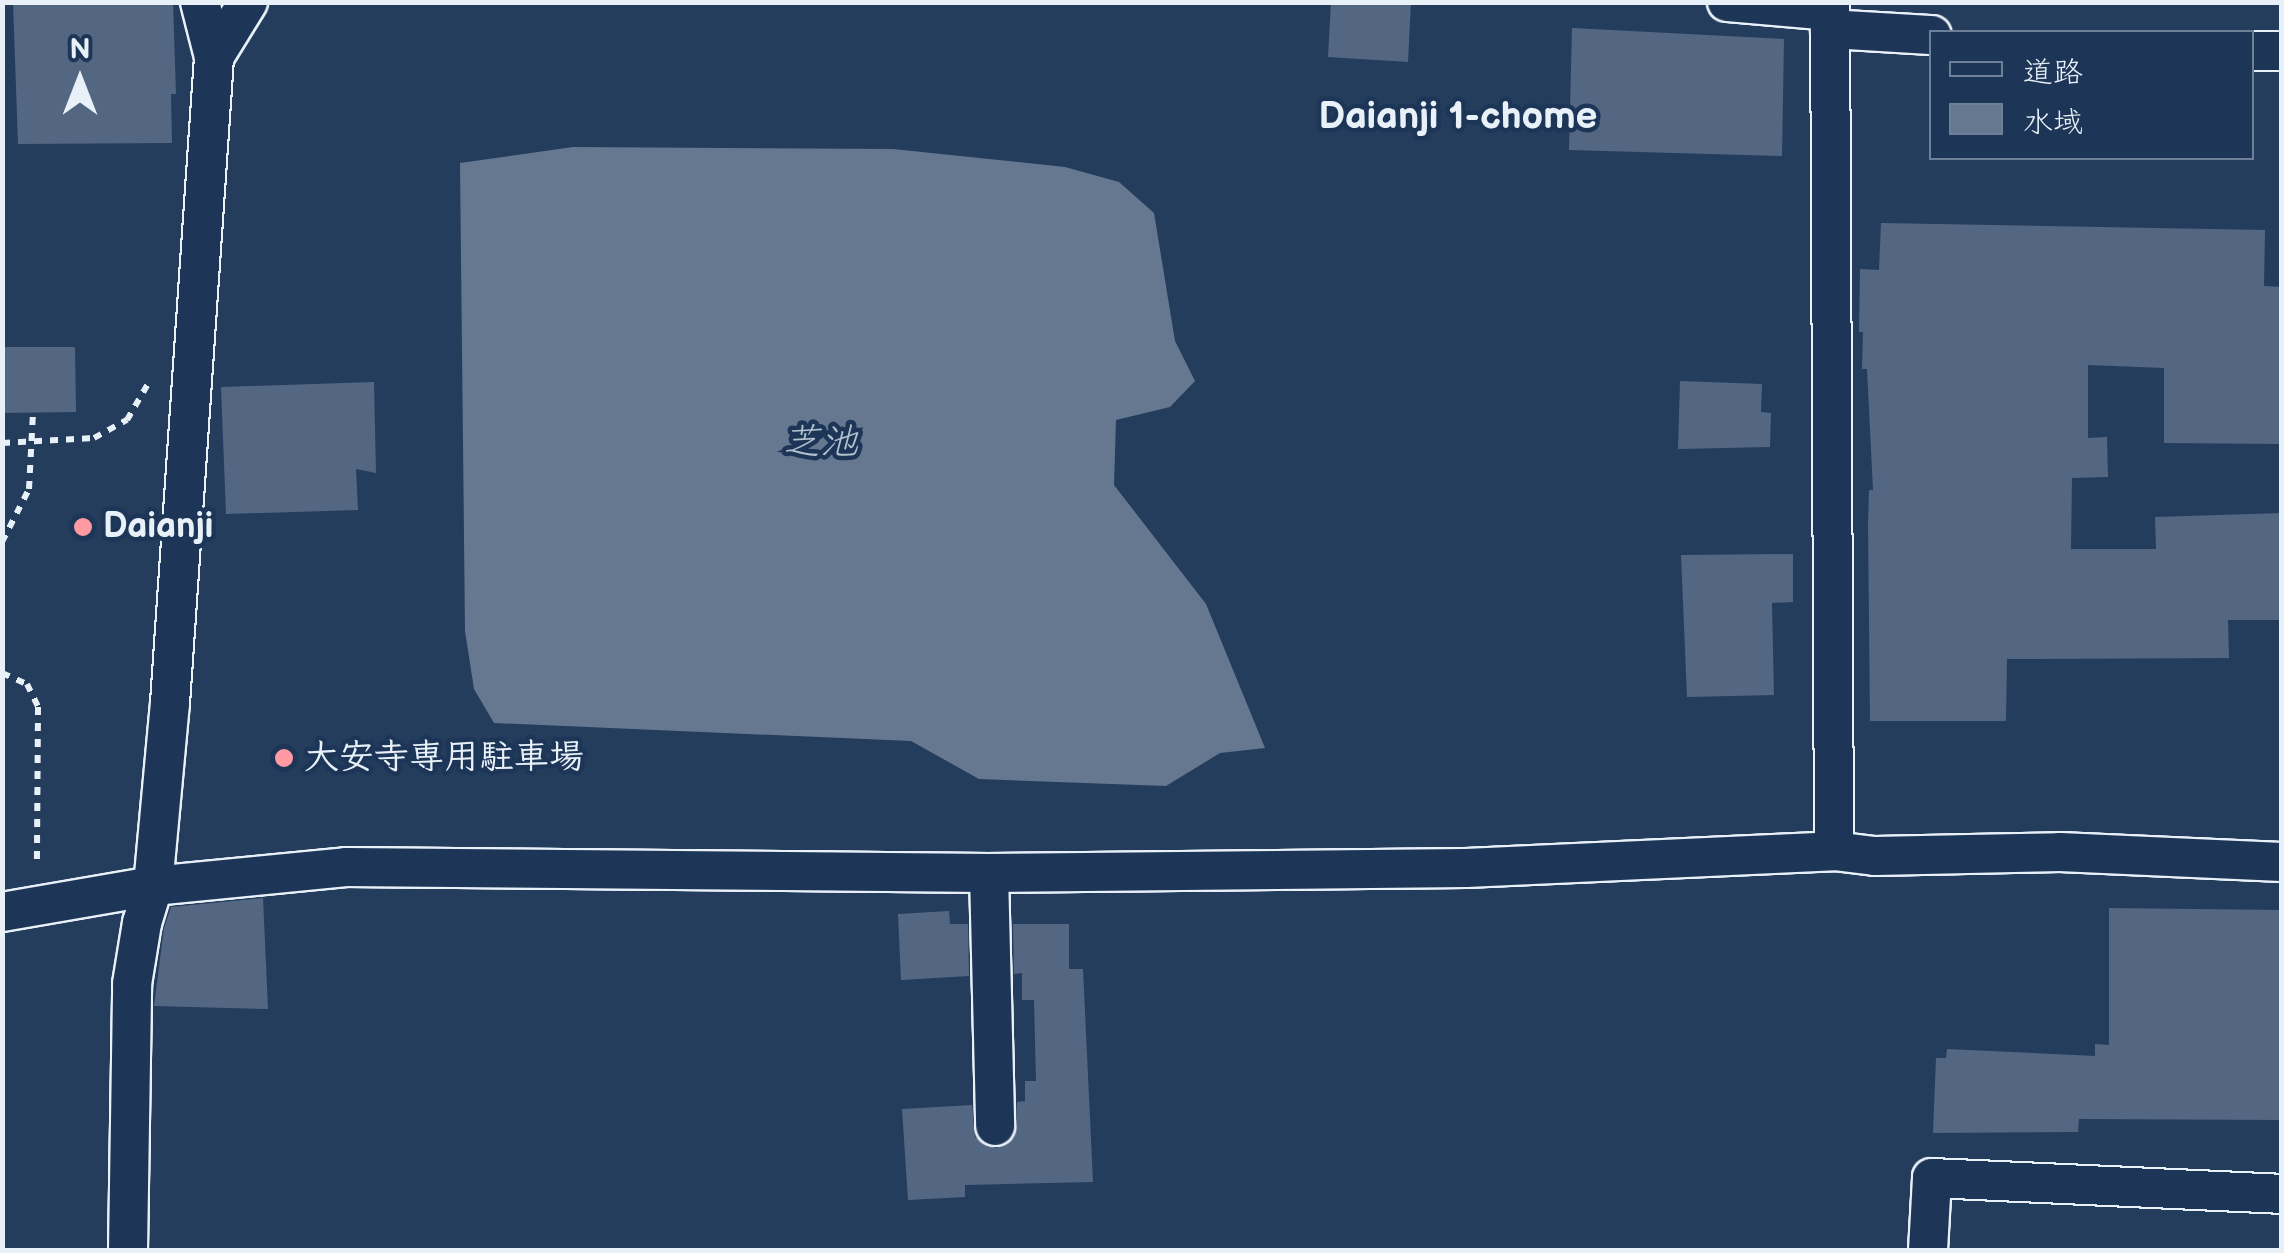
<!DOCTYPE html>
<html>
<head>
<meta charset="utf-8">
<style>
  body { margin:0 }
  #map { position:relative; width:2284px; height:1253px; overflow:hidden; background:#253d5d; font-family:"Balsamiq Sans","Klee One",sans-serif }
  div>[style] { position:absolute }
  .water>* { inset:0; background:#657890 }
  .building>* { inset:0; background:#536782 }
  .path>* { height:6px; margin-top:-3px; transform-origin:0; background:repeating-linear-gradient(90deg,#e8f1f8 0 8px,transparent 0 16px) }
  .roads { filter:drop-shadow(2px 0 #e8f1f8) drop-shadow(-2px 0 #e8f1f8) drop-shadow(0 2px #e8f1f8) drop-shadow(0 -2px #e8f1f8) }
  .street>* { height:38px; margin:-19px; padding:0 19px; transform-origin:19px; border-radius:19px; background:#1d3557 }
  .dots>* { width:28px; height:28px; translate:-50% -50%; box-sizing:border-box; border:5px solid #1d3557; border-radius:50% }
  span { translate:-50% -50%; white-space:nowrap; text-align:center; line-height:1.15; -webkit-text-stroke:9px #1d3557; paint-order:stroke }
  .poi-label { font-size:35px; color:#e8f1f8; font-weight:700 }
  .left { translate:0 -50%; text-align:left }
  .neighbourhood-label { font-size:38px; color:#e8f1f8; font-weight:700 }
  .water-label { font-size:38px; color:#b4c1ce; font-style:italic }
  .frame { position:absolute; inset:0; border:5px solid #e8f1f8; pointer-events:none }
  .legend { position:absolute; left:1929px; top:30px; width:325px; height:130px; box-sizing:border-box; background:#1d3557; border:2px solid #6e8097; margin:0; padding:12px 18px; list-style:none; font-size:30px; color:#e8f1f8 }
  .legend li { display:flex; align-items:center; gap:20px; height:50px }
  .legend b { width:50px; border:2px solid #6e8097 }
  .north { position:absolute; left:30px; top:30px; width:100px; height:100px; -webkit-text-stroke:8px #1d3557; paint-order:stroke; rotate:0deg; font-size:28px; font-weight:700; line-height:40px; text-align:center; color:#e8f1f8 }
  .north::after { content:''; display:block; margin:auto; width:35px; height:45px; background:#e8f1f8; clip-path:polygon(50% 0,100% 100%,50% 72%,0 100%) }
</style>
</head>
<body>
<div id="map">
  <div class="water">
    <i style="clip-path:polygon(573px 147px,893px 149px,1065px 167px,1119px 182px,1154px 213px,1175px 341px,1195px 381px,1170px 407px,1116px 420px,1114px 485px,1206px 604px,1265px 748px,1220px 753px,1166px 786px,979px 779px,911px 741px,494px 723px,474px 689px,465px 631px,460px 163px)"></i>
  </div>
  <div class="building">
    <i style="clip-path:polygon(13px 2px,173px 2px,176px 94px,171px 94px,172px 143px,18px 144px)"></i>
    <i style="clip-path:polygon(1331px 2px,1411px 2px,1408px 62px,1328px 57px)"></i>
    <i style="clip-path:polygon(1572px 28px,1784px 39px,1782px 156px,1569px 150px)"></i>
    <i style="clip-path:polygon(1881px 223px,2265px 230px,2264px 286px,2282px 287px,2282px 444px,2164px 443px,2164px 368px,2088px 365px,2088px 438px,2107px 437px,2108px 477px,2072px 478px,2071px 549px,2156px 549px,2155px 517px,2282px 513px,2282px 620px,2228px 620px,2229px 658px,2007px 659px,2006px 721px,1870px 721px,1868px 523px,1869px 490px,1873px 490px,1867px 369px,1862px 369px,1863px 332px,1859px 332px,1860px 269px,1879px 270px)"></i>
    <i style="clip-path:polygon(2px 347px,75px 347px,76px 412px,2px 413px)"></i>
    <i style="clip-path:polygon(1680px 381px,1762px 384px,1761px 412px,1771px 413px,1770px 447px,1678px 449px)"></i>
    <i style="clip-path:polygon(374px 382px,376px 473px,356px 469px,358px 510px,226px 514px,221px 387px)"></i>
    <i style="clip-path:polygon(1793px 554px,1793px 602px,1772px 603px,1774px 695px,1687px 697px,1681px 555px)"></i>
    <i style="clip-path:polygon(263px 898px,268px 1009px,154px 1006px,164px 928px,171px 907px)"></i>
    <i style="clip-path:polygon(2109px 908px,2282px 910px,2282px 1120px,2079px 1119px,2078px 1132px,1933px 1133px,1936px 1058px,1946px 1058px,1947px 1049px,2095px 1056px,2095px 1044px,2109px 1045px)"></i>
    <i style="clip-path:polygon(949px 911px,950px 924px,968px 924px,969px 976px,901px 980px,898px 914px)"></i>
    <i style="clip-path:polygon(1013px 924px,1069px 924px,1069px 969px,1083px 969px,1093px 1182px,965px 1185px,965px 1197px,908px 1200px,902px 1109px,972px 1105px,975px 1137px,996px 1148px,1014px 1138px,1017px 1102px,1025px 1101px,1025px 1081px,1036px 1081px,1034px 1000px,1022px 1000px,1022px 973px,1014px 974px)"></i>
  </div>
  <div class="path">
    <i style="left:2px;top:443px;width:92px;rotate:-3.1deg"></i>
    <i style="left:94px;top:438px;width:38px;rotate:-29deg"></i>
    <i style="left:127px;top:420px;width:44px;rotate:-59.9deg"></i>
    <i style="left:2px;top:542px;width:59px;rotate:-63deg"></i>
    <i style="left:29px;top:489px;width:76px;rotate:-87deg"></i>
    <i style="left:2px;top:673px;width:27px;rotate:24deg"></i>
    <i style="left:27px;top:684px;width:25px;rotate:64deg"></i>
    <i style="left:38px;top:707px;width:159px;rotate:90.4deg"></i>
  </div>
  <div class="roads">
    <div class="street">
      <i style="left:200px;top:2px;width:57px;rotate:75.7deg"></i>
      <i style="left:1727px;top:2px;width:103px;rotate:5deg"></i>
      <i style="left:1830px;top:2px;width:849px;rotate:89.73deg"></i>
      <i style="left:1830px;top:29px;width:102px;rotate:3.4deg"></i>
      <i style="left:2252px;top:51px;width:30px"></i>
      <i style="left:989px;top:873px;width:253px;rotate:88.6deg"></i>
      <i style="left:2px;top:912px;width:153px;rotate:-9.8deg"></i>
      <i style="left:153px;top:886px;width:194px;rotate:-5.6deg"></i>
      <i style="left:346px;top:867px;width:643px;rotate:0.53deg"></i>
      <i style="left:989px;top:873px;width:477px;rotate:-0.6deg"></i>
      <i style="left:1466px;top:868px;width:368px;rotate:-2.6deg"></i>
      <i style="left:1834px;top:851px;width:41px;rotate:7deg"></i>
      <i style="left:1875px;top:856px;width:185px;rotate:-1.2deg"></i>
      <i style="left:2060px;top:852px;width:222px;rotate:2.6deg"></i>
      <i style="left:128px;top:1250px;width:266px;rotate:-89.1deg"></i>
      <i style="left:132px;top:984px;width:62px;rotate:-80.7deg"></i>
      <i style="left:142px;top:923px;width:39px;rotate:-73deg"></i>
      <i style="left:153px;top:886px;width:184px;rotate:-84.7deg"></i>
      <i style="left:170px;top:703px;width:647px;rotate:-86.1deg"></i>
      <i style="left:214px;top:57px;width:65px;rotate:-58.3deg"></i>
      <i style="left:1928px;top:1250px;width:72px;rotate:-86.8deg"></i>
      <i style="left:1932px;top:1178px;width:350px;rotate:2.6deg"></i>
    </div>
  </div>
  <div class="dots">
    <i style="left:83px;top:527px;background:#ff9aa2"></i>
    <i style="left:284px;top:758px;background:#ff9aa2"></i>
  </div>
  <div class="poi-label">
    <span class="left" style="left:103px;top:527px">Daianji</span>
    <span class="left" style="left:304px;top:758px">大安寺専用駐車場</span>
  </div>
  <div class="neighbourhood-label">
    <span style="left:1458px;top:117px">Daianji 1-chome</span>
  </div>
  <div class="water-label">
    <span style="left:820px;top:443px">芝池</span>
  </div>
  <div class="frame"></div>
  <ul class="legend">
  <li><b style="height:12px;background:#1d3557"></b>道路</li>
  <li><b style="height:28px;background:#657890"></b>水域</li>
  </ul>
  <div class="north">N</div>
</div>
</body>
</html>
